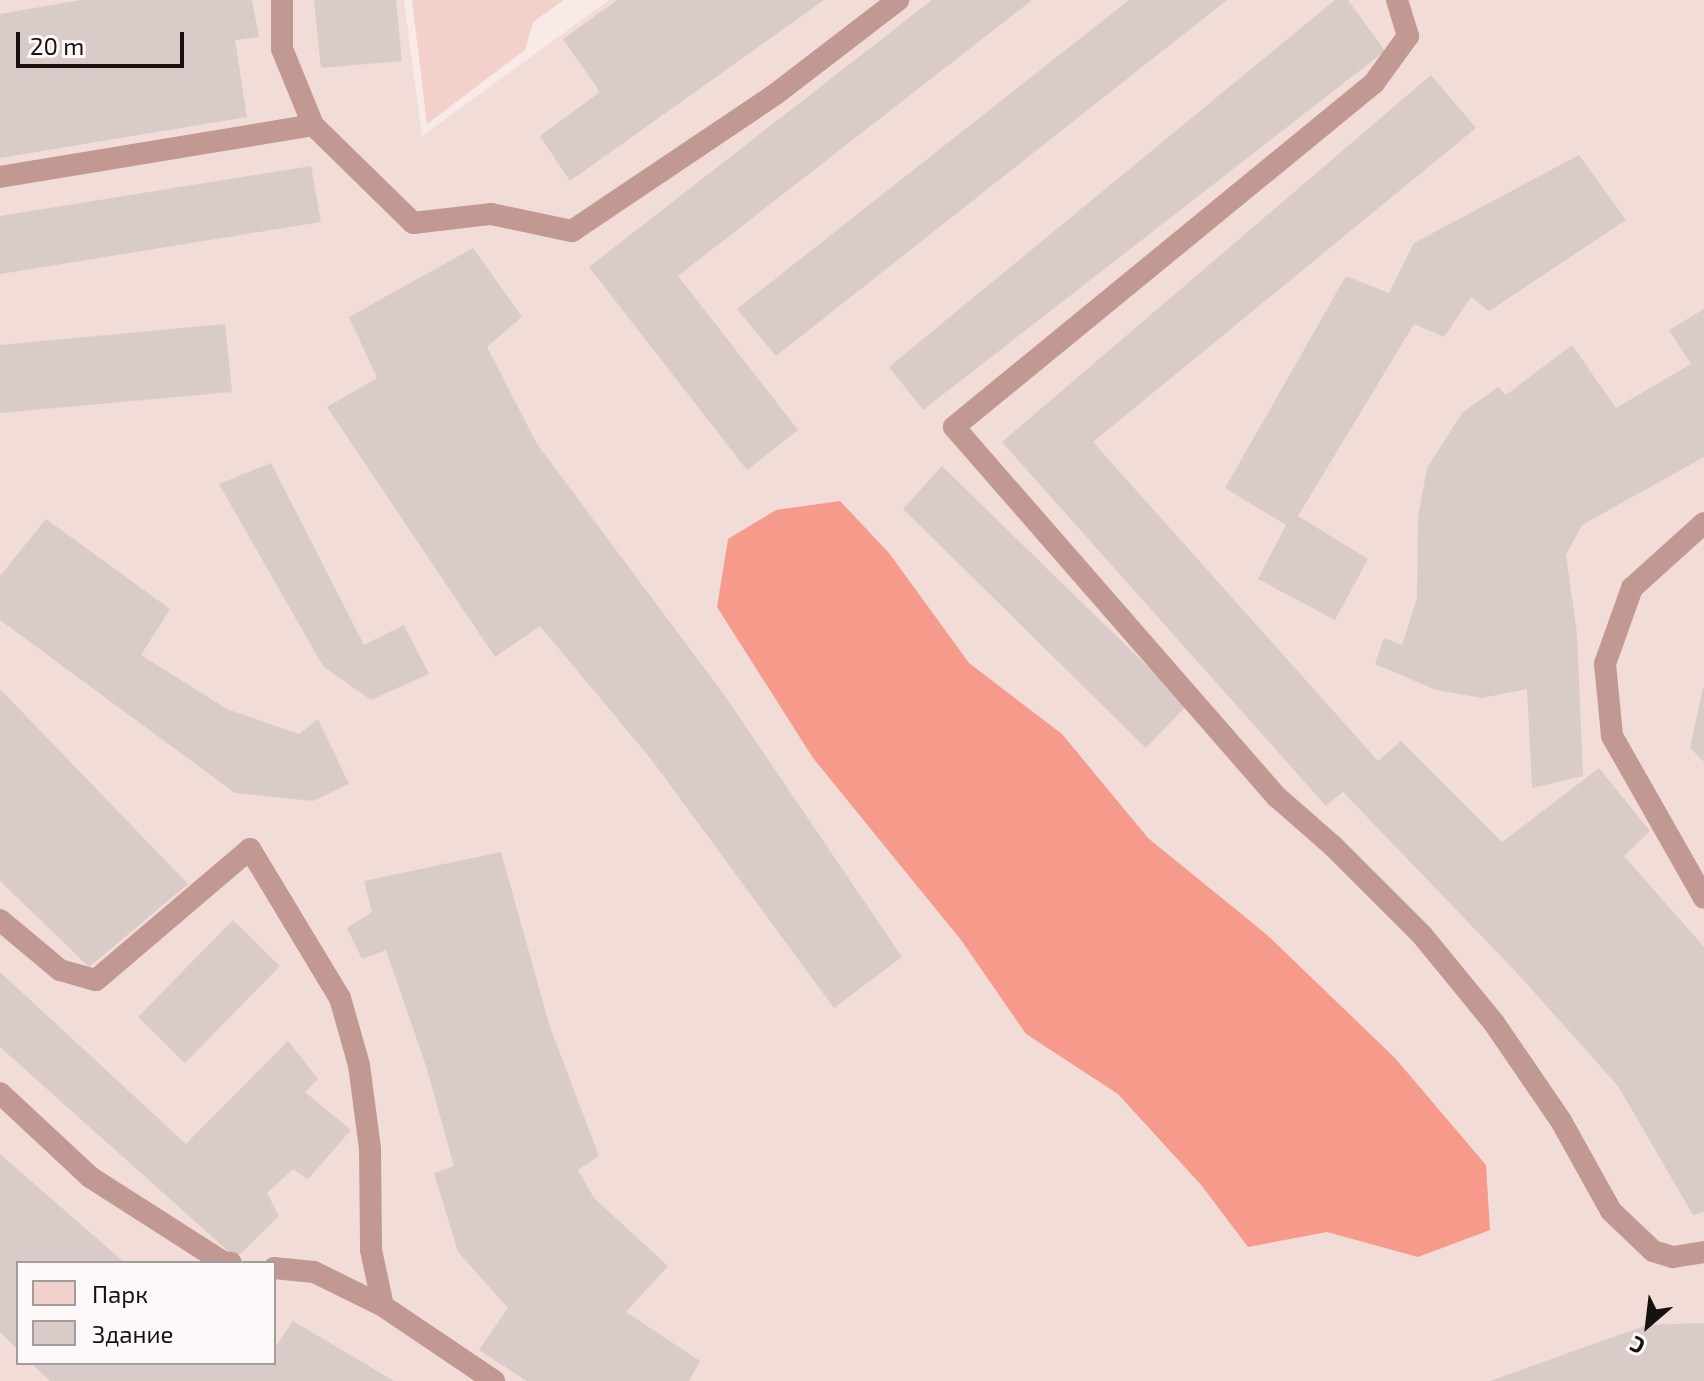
<!DOCTYPE html>
<html>
<head>
<meta charset="utf-8">
<style>
  body { margin:0 }
  #map { position:relative; width:1704px; height:1381px; overflow:hidden; background:#f7eae7; font-family:"Exo 2",sans-serif }
  div>[style] { position:absolute }
  .built>* { inset:0; background:#f2dcd8 }
  .green>* { inset:0; background:#f3d1cb }
  .forest>* { inset:0; background:#f69a8b }
  .building>* { inset:0; background:#d8cbc8 }
  .service>* { height:22px; margin:-11px; padding:0 11px; transform-origin:11px; border-radius:11px; background:#c29992 }
  span { translate:-50% -50%; white-space:nowrap; text-align:center; line-height:1.15; -webkit-text-stroke:6px #fef9f8; paint-order:stroke }
  .legend { position:absolute; left:16px; top:1261px; width:260px; height:104px; box-sizing:border-box; background:#fef9f8; border:2px solid #a19d9c; margin:0; padding:10px 14px; list-style:none; font-size:24px; color:#161211 }
  .legend li { display:flex; align-items:center; gap:16px; height:40px }
  .legend b { width:40px; border:2px solid #a19d9c }
  .north { position:absolute; left:1608px; top:1285px; width:80px; height:80px; -webkit-text-stroke:6px #fef9f8; paint-order:stroke; rotate:208deg; font-size:22px; font-weight:700; line-height:32px; text-align:center; color:#161211 }
  .north::after { content:''; display:block; margin:auto; width:28px; height:36px; background:#161211; clip-path:polygon(50% 0,100% 100%,50% 72%,0 100%) }
  .scale { position:absolute; left:16px; top:32px; width:168px; height:36px; box-sizing:border-box; border:4px solid #161211; border-top:0; padding-left:10px; font-size:24px; line-height:28px; white-space:nowrap; color:#161211; -webkit-text-stroke:6px #fef9f8; paint-order:stroke }
</style>
</head>
<body>
<div id="map">
  <div class="built">
    <i style="clip-path:polygon(evenodd,0 0,404px 0,422px 136px,609px 0,1704px 0,1704px 1381px,0 1381px,0 0,18px 1263px,274px 1263px,274px 1363px,18px 1363px,18px 1263px)"></i>
  </div>
  <div class="green">
    <i style="clip-path:polygon(412px 0,564px 0,533px 22px,525px 50px,427px 124px)"></i>
  </div>
  <div class="forest">
    <i style="clip-path:polygon(840px 501px,889px 553px,969px 663px,1062px 734px,1148px 838px,1266px 934px,1395px 1058px,1486px 1165px,1490px 1230px,1418px 1257px,1327px 1232px,1248px 1247px,1202px 1186px,1118px 1094px,1026px 1034px,961px 940px,813px 758px,717px 607px,728px 539px,776px 510px)"></i>
  </div>
  <div class="building">
    <i style="clip-path:polygon(81px 0,252px 0,259px 37px,235px 40px,247px 117px,0 158px,0 14px)"></i>
    <i style="clip-path:polygon(314px 0,396px 0,402px 61px,321px 68px)"></i>
    <i style="clip-path:polygon(617px 0,824px 0,570px 181px,540px 136px,600px 92px,563px 39px)"></i>
    <i style="clip-path:polygon(932px 0,1032px 0,678px 276px,798px 430px,747px 470px,589px 267px)"></i>
    <i style="clip-path:polygon(1129px 0,1227px 0,776px 356px,737px 309px)"></i>
    <i style="clip-path:polygon(1335px 0,1348px 0,1385px 51px,923px 410px,889px 367px)"></i>
    <i style="clip-path:polygon(1431px 75px,1476px 128px,1093px 442px,1378px 761px,1401px 741px,1502px 842px,1599px 768px,1650px 831px,1624px 856px,1704px 947px,1704px 1212px,1693px 1215px,1618px 1086px,1517px 973px,1343px 792px,1326px 806px,1002px 442px)"></i>
    <i style="clip-path:polygon(1579px 155px,1626px 220px,1489px 311px,1471px 297px,1444px 337px,1414px 324px,1298px 516px,1368px 559px,1335px 620px,1258px 579px,1286px 525px,1225px 488px,1346px 276px,1389px 293px,1414px 243px)"></i>
    <i style="clip-path:polygon(311px 166px,321px 222px,0 274px,0 216px)"></i>
    <i style="clip-path:polygon(473px 248px,522px 317px,487px 347px,537px 444px,725px 696px,902px 957px,834px 1008px,651px 759px,540px 626px,495px 657px,327px 407px,377px 378px,349px 317px)"></i>
    <i style="clip-path:polygon(1704px 309px,1704px 457px,1582px 525px,1566px 555px,1577px 633px,1583px 776px,1532px 788px,1527px 689px,1481px 698px,1436px 690px,1375px 664px,1384px 638px,1402px 645px,1417px 598px,1418px 517px,1427px 468px,1462px 413px,1498px 387px,1506px 395px,1572px 345px,1616px 408px,1691px 364px,1669px 330px)"></i>
    <i style="clip-path:polygon(225px 324px,232px 392px,0 413px,0 345px)"></i>
    <i style="clip-path:polygon(271px 463px,364px 645px,404px 625px,429px 674px,371px 700px,323px 666px,219px 484px)"></i>
    <i style="clip-path:polygon(942px 466px,1187px 705px,1146px 748px,903px 509px)"></i>
    <i style="clip-path:polygon(46px 519px,170px 609px,141px 655px,227px 709px,299px 734px,318px 719px,349px 784px,313px 801px,235px 793px,0 620px,0 576px)"></i>
    <i style="clip-path:polygon(1703px 687px,1704px 688px,1704px 762px,1690px 748px)"></i>
    <i style="clip-path:polygon(0 689px,188px 884px,89px 967px,0 881px)"></i>
    <i style="clip-path:polygon(501px 852px,550px 1027px,599px 1156px,578px 1170px,594px 1198px,668px 1266px,626px 1312px,700px 1361px,689px 1381px,527px 1381px,479px 1350px,508px 1308px,458px 1252px,434px 1173px,454px 1166px,426px 1066px,386px 950px,362px 959px,347px 928px,372px 912px,364px 881px)"></i>
    <i style="clip-path:polygon(233px 920px,280px 966px,185px 1063px,138px 1017px)"></i>
    <i style="clip-path:polygon(0 972px,186px 1144px,288px 1041px,318px 1079px,305px 1092px,351px 1130px,308px 1179px,293px 1169px,267px 1193px,279px 1216px,236px 1258px,0 1047px)"></i>
    <i style="clip-path:polygon(0 1154px,125px 1263px,18px 1263px,18px 1350px,0 1332px)"></i>
    <i style="clip-path:polygon(293px 1321px,394px 1381px,50px 1381px,31px 1363px,274px 1363px,274px 1349px)"></i>
    <i style="clip-path:polygon(1704px 1323px,1704px 1381px,1490px 1381px,1647px 1325px)"></i>
  </div>
  <div class="service">
    <i style="left:282px;top:0;width:49px;rotate:90deg"></i>
    <i style="left:282px;top:49px;width:82px;rotate:67.8deg"></i>
    <i style="left:313px;top:125px;width:140px;rotate:44.4deg"></i>
    <i style="left:413px;top:223px;width:79px;rotate:-6.6deg"></i>
    <i style="left:491px;top:214px;width:83px;rotate:11.9deg"></i>
    <i style="left:572px;top:231px;width:247px;rotate:-33.9deg"></i>
    <i style="left:777px;top:93px;width:153px;rotate:-37.5deg"></i>
    <i style="left:1397px;top:0;width:38px;rotate:73deg"></i>
    <i style="left:1408px;top:36px;width:58px;rotate:125.9deg"></i>
    <i style="left:1374px;top:83px;width:543px;rotate:140.68deg"></i>
    <i style="left:954px;top:427px;width:491px;rotate:48.9deg"></i>
    <i style="left:1277px;top:797px;width:74px;rotate:41.2deg"></i>
    <i style="left:1333px;top:846px;width:126px;rotate:45deg"></i>
    <i style="left:1422px;top:935px;width:114px;rotate:50.7deg"></i>
    <i style="left:1494px;top:1023px;width:119px;rotate:55.6deg"></i>
    <i style="left:1561px;top:1121px;width:103px;rotate:60.9deg"></i>
    <i style="left:1611px;top:1211px;width:58px;rotate:43.6deg"></i>
    <i style="left:1653px;top:1251px;width:21px;rotate:17deg"></i>
    <i style="left:1673px;top:1257px;width:31px;rotate:-9deg"></i>
    <i style="left:0;top:177px;width:317px;rotate:-9.4deg"></i>
    <i style="left:1704px;top:523px;width:97px;rotate:137.9deg"></i>
    <i style="left:1632px;top:588px;width:81px;rotate:109.6deg"></i>
    <i style="left:1605px;top:664px;width:72px;rotate:84.4deg"></i>
    <i style="left:1612px;top:736px;width:186px;rotate:60.4deg"></i>
    <i style="left:0;top:920px;width:78px;rotate:39.8deg"></i>
    <i style="left:60px;top:970px;width:37px;rotate:16deg"></i>
    <i style="left:96px;top:980px;width:202px;rotate:-40.4deg"></i>
    <i style="left:250px;top:849px;width:174px;rotate:58.9deg"></i>
    <i style="left:340px;top:998px;width:70px;rotate:74.2deg"></i>
    <i style="left:359px;top:1065px;width:85px;rotate:82.5deg"></i>
    <i style="left:370px;top:1149px;width:101px;rotate:89.4deg"></i>
    <i style="left:371px;top:1250px;width:57px;rotate:77.9deg"></i>
    <i style="left:0;top:1093px;width:123px;rotate:43deg"></i>
    <i style="left:90px;top:1177px;width:158px;rotate:32.6deg"></i>
    <i style="left:223px;top:1262px;width:8px;rotate:7deg"></i>
    <i style="left:274px;top:1268px;width:40px;rotate:5.7deg"></i>
    <i style="left:314px;top:1272px;width:77px;rotate:26.2deg"></i>
    <i style="left:383px;top:1306px;width:134px;rotate:34deg"></i>
  </div>
  <ul class="legend">
  <li><b style="height:22px;background:#f3d1cb"></b>Парк</li>
  <li><b style="height:22px;background:#d8cbc8"></b>Здание</li>
  </ul>
  <div class="north">С</div>
  <div class="scale">20 m</div>
</div>
</body>
</html>
